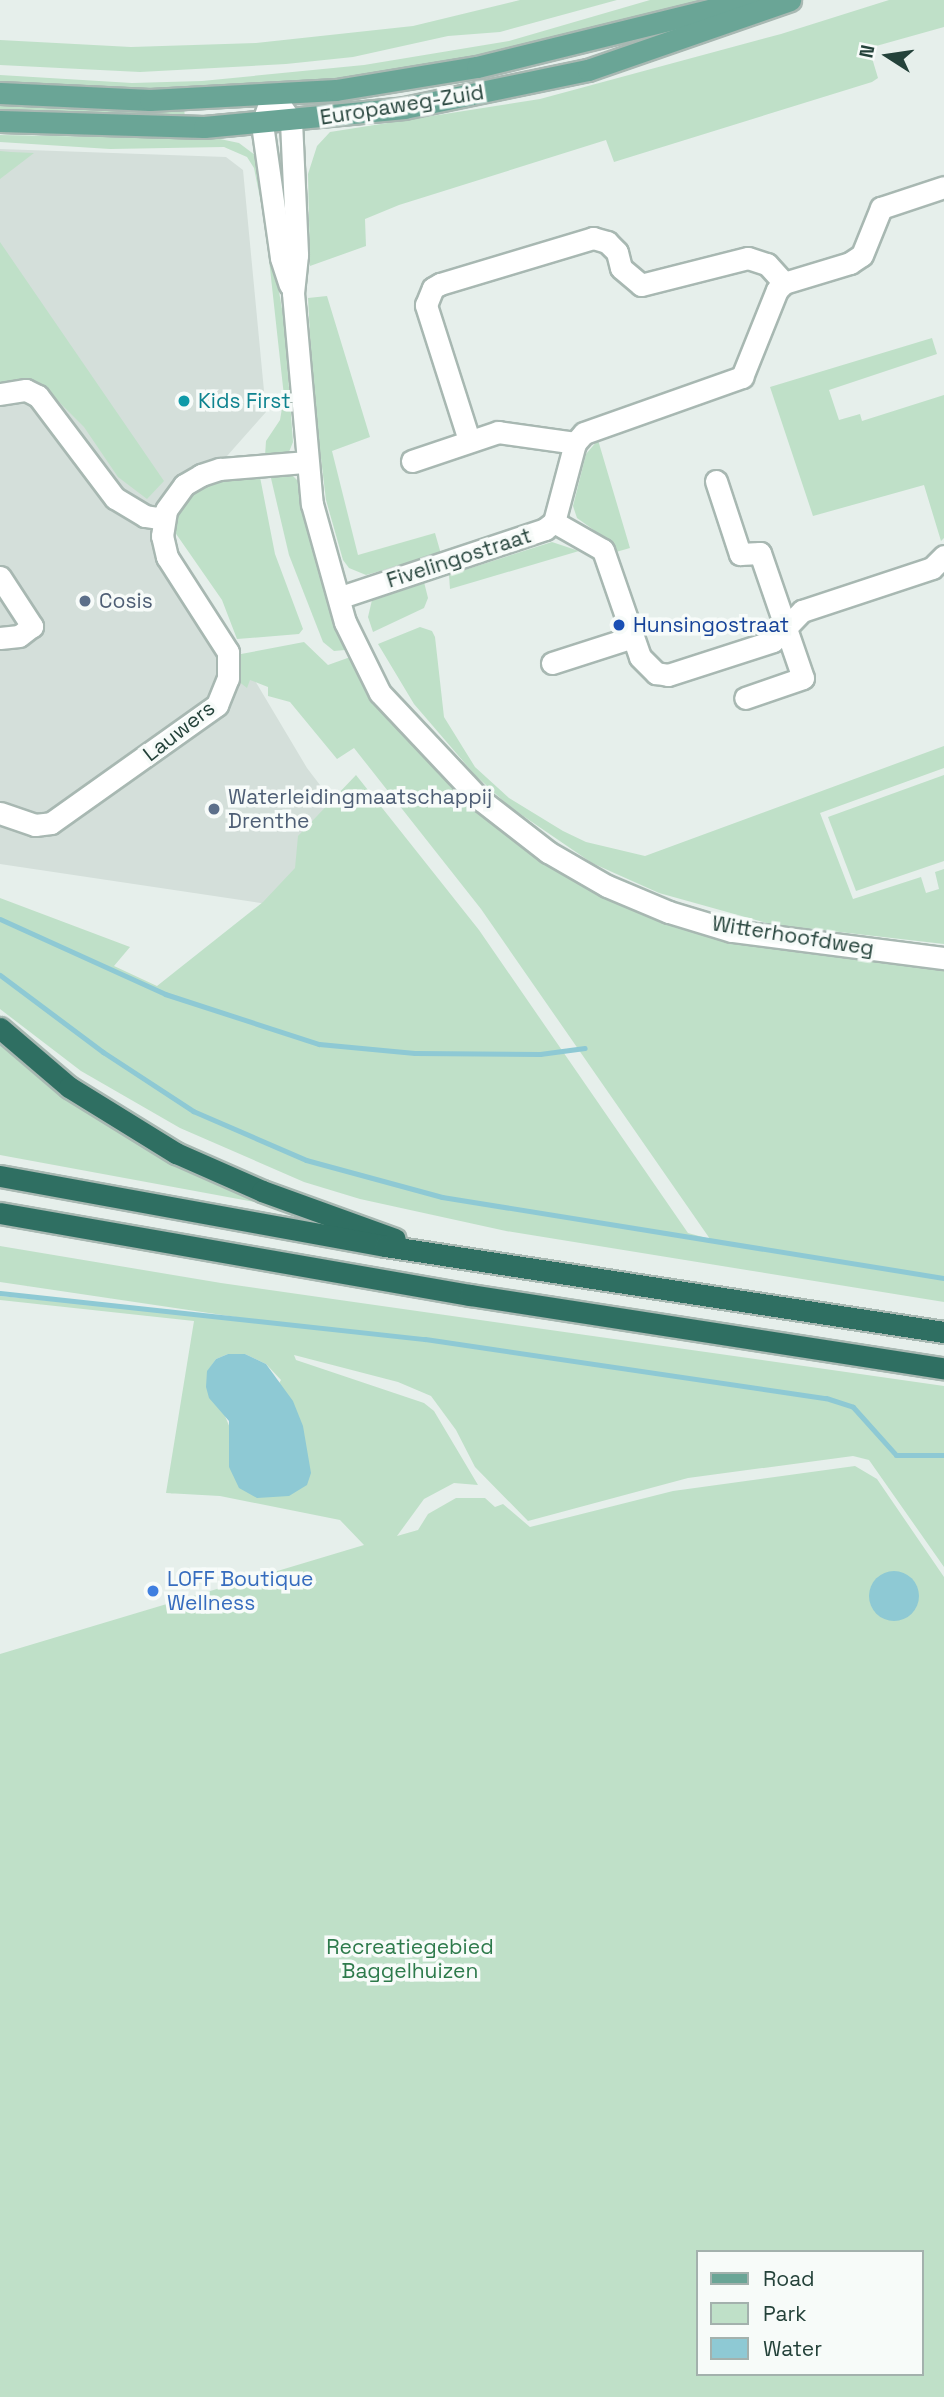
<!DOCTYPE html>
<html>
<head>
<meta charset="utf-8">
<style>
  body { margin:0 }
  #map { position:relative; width:944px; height:2397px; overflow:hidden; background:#e6efeb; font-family:"Space Grotesk",sans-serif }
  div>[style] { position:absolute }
  .built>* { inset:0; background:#d4dfda }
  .green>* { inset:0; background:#bfe0c8 }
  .water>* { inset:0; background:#8ec9d4 }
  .round { border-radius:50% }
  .stream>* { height:5px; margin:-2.5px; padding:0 2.5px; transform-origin:2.5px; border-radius:2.5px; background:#8ec9d4 }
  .roads { filter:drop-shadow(2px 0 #a8b8b2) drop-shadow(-2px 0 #a8b8b2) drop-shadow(0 2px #a8b8b2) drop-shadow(0 -2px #a8b8b2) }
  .minor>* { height:21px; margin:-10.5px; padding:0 10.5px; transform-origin:10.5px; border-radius:10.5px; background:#fff }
  .major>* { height:21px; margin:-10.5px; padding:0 10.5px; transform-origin:10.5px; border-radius:10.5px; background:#6aa596 }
  .highway>* { height:21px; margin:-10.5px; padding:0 10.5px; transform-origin:10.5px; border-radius:10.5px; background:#2f6f62 }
  .dots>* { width:19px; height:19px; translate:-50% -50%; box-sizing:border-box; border:4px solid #f7fbf9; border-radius:50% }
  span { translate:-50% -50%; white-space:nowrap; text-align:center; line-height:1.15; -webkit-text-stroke:7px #f7fbf9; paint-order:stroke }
  .street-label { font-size:21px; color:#24423a }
  .culture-label { font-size:21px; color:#0d838f }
  .left { translate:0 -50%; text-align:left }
  .service-label { font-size:21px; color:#4e5e75 }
  .transit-label { font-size:21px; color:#164399 }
  .shop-label { font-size:21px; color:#366cbe }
  .park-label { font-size:21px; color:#2d7a4b }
  .legend { position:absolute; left:696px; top:2250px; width:228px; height:126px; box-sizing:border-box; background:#f7fbf9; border:2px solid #a3b1ad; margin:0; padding:9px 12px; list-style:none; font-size:21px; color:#24423a }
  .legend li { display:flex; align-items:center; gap:14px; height:35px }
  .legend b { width:35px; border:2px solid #a3b1ad }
  .north { position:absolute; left:853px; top:21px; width:70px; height:70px; -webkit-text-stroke:5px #f7fbf9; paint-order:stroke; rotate:282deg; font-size:19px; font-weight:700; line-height:28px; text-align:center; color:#24423a }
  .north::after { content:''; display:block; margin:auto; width:24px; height:32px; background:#24423a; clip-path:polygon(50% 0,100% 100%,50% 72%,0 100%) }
</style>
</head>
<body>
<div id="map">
  <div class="built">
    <i style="clip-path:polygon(0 149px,226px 157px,243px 170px,266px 412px,204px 482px,169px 536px,307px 768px,429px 928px,0 864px)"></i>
  </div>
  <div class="green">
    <i style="clip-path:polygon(520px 0,617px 0,500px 32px,448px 36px,353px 57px,286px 64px,140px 72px,0 65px,0 40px,131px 47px,256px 43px,413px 26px)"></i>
    <i style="clip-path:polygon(650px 0,720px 0,528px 48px,380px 77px,216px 92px,0 87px,0 75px,132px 83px,202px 81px,364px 65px,509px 41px)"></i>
    <i style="clip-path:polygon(889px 0,944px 0,944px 27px,869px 48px,878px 78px,872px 82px,614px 162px,606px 140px,399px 205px,365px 219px,366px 246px,310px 266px,308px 174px,317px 146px,330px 132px,540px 99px,781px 34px)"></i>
    <i style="clip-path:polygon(0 102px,184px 108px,185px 118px,0 112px)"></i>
    <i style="clip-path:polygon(0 135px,220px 139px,239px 143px,255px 155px,284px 320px,293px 442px,289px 452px,265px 456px,266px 441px,280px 420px,284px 396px,265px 223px,254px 168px,247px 157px,224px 147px,110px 149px,0 142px)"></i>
    <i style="clip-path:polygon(0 151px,11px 152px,34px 153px,0 179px)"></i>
    <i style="clip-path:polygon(0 242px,164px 481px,147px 499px,118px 477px,84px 427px,47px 390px,30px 384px,0 385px)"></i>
    <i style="clip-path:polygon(327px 296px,370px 437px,332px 451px,358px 555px,435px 533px,441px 554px,366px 575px,349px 568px,343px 560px,326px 500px,313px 392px,308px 298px)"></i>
    <i style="clip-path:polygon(932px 338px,937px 354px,829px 390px,839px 420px,860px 414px,862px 421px,944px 395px,944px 538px,941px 541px,924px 485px,813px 516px,770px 387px)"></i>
    <i style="clip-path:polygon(598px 440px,630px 548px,616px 552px,609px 541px,577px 518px,573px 506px,586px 454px)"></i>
    <i style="clip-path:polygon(289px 472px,300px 483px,353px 646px,345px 650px,334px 651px,323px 642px,289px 555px,270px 474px)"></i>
    <i style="clip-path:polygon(260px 477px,275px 554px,303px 629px,299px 634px,237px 639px,222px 600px,172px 528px,172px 516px,190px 490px,208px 482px)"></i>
    <i style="clip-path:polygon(552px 542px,579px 551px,450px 589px,449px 575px)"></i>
    <i style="clip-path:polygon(423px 578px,428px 598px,424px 608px,373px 632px,368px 617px,372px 600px)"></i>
    <i style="clip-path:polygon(420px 627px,432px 631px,435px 637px,444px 717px,475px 767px,509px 798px,563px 831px,586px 842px,645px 856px,944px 746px,944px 768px,820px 813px,853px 899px,921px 877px,926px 893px,939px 889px,935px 872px,944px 869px,944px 944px,770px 924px,659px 893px,592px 863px,510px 807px,475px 775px,414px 704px,378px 644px)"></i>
    <i style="clip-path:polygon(304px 642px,328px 665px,356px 655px,416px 744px,468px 805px,569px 874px,735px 940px,944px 967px,944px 1302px,506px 1231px,360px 1199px,304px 1182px,180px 1128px,81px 1071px,0 1009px,0 898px,130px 947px,114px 966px,157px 986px,263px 902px,295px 868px,298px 836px,356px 775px,479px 930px,688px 1233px,710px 1239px,481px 909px,354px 748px,337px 759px,290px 702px,268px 696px,268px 687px,250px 680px,247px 688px,238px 681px,241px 654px)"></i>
    <i style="clip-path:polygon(944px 775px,944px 861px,856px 891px,828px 817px)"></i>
    <i style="clip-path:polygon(0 1037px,293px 1209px,0 1155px)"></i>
    <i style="clip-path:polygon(evenodd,0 1246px,221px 1283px,944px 1386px,944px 1567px,869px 1460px,853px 1456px,688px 1478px,528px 1521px,475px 1467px,456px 1430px,431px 1396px,398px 1382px,294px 1355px,296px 1360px,424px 1403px,434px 1411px,478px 1485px,454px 1483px,424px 1499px,397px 1536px,418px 1530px,428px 1514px,456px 1498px,485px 1498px,495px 1507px,503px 1504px,530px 1527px,673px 1491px,855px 1466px,877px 1479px,944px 1577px,944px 2397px,0 2397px,0 1654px,364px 1545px,340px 1520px,220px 1496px,166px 1493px,194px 1321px,0 1300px,0 1296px,263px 1321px,0 1282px,0 1246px,228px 1354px,245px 1354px,266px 1364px,281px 1380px,229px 1467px,232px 1433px,207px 1372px,216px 1359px,228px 1354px,0 1246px,697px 2252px,921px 2252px,921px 2374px,697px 2374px,697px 2252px)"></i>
  </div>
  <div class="water">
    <i style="clip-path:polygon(228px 1354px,245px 1354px,266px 1364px,293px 1401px,303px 1426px,311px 1473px,307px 1485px,289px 1496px,257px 1498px,239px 1488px,229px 1467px,229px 1421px,209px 1398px,206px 1387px,207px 1371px,216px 1359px)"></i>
    <i class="round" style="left:869px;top:1571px;width:50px;height:50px"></i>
  </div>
  <div class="stream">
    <i style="left:0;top:919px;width:181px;rotate:24.4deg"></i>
    <i style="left:165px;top:994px;width:162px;rotate:18deg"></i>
    <i style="left:319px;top:1044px;width:96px;rotate:5.4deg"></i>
    <i style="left:415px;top:1053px;width:125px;rotate:0.5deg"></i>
    <i style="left:540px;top:1054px;width:45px;rotate:-7.6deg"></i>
    <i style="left:0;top:975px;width:129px;rotate:36.8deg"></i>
    <i style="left:103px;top:1052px;width:108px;rotate:33.2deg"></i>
    <i style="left:193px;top:1111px;width:123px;rotate:23.4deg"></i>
    <i style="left:306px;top:1160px;width:141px;rotate:15.2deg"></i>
    <i style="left:442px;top:1197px;width:508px;rotate:9.17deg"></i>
    <i style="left:0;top:1293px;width:427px;rotate:6.2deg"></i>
    <i style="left:425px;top:1339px;width:405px;rotate:8.4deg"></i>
    <i style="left:826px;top:1398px;width:28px;rotate:18deg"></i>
    <i style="left:853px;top:1407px;width:64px;rotate:48.1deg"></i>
    <i style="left:896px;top:1455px;width:48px"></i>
  </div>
  <div class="roads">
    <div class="minor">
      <i style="left:273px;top:95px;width:32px;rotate:55deg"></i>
      <i style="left:291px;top:121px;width:134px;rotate:87.4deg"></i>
      <i style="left:297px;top:255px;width:38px;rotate:96deg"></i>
      <i style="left:293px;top:293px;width:212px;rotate:84.9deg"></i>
      <i style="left:312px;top:504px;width:123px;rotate:74.4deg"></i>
      <i style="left:345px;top:622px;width:79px;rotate:63.8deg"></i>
      <i style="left:380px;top:693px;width:147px;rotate:46.7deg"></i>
      <i style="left:481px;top:800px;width:85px;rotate:37.8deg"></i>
      <i style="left:548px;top:852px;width:68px;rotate:30deg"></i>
      <i style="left:607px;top:886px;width:67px;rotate:22.8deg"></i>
      <i style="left:669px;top:912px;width:66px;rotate:16.8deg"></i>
      <i style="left:732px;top:931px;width:214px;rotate:7.3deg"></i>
      <i style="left:268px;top:107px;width:18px;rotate:109deg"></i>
      <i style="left:262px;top:124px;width:135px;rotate:81.9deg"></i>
      <i style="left:281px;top:258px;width:28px;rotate:72deg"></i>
      <i style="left:0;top:394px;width:26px;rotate:-9deg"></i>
      <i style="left:26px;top:390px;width:13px;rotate:27deg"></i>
      <i style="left:38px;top:396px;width:128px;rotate:53deg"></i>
      <i style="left:115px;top:498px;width:35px;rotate:31deg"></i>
      <i style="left:145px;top:516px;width:19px;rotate:9deg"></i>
      <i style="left:469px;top:440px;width:142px;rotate:-107.7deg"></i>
      <i style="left:426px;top:305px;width:18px;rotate:-68deg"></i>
      <i style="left:433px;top:288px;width:8px;rotate:-30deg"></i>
      <i style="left:440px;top:284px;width:160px;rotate:-16.7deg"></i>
      <i style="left:593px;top:238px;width:15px;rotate:16deg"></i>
      <i style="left:607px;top:242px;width:14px;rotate:45deg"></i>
      <i style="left:617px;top:252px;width:16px;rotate:76deg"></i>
      <i style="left:621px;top:268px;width:26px;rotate:40deg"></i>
      <i style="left:641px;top:285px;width:110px;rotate:-14.2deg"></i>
      <i style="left:748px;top:258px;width:20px;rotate:18deg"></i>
      <i style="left:767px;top:264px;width:25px;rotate:48deg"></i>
      <i style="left:412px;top:461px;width:91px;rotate:-18.6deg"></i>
      <i style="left:498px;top:432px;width:78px;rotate:8.1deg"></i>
      <i style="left:716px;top:481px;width:77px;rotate:71.8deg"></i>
      <i style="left:740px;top:554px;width:20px;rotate:-3deg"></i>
      <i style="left:760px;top:553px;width:132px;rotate:71deg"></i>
      <i style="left:803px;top:678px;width:61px;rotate:161deg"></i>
      <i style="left:554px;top:522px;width:56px;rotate:29.7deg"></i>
      <i style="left:603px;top:550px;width:113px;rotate:70.9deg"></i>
      <i style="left:640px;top:657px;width:23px;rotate:45deg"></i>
      <i style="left:656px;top:673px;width:12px;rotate:9deg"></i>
      <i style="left:668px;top:675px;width:110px;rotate:-17.9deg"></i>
      <i style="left:773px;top:641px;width:42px;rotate:-46deg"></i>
      <i style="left:802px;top:611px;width:137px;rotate:-18.3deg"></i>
      <i style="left:932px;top:568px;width:17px;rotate:-45deg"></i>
      <i style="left:0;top:577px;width:59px;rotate:56.9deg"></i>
      <i style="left:32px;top:626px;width:16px;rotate:142deg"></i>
      <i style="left:19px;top:636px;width:19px;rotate:174deg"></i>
      <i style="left:341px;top:597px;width:215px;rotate:-18.4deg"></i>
      <i style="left:545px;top:529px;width:11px;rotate:-38deg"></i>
      <i style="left:554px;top:522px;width:82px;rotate:-75.1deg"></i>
      <i style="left:575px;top:443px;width:13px;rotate:-48deg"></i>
      <i style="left:584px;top:433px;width:168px;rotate:-19.5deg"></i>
      <i style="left:742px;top:377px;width:94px;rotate:-68.1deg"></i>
      <i style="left:777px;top:290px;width:10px;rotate:-45deg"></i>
      <i style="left:784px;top:283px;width:69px;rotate:-16.9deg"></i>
      <i style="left:850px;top:263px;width:14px;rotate:-34deg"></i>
      <i style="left:862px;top:255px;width:51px;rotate:-68deg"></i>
      <i style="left:881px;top:208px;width:66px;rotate:-18.4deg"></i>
      <i style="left:552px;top:663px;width:85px;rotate:-17.8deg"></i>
      <i style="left:0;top:813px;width:37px;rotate:19deg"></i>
      <i style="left:35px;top:825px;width:16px;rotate:-7deg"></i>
      <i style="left:51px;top:823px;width:204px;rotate:-35.4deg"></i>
      <i style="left:217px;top:705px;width:29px;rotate:-68deg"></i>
      <i style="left:228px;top:678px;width:26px;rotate:-90deg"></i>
      <i style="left:228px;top:652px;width:113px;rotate:-122.7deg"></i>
      <i style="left:167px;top:557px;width:22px;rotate:-103deg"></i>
      <i style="left:162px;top:536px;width:26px;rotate:-81deg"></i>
      <i style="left:166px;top:510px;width:31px;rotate:-54deg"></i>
      <i style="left:184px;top:485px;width:20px;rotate:-30deg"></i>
      <i style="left:201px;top:475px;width:20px;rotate:-18deg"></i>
      <i style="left:220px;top:469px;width:86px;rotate:-4.7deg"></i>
    </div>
    <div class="major">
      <i style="left:0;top:93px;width:150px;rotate:2.7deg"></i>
      <i style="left:150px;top:100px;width:186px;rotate:-3.1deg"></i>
      <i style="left:336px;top:90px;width:143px;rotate:-9.3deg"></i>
      <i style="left:477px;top:67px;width:281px;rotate:-13.8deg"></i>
      <i style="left:0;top:121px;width:204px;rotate:1.7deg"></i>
      <i style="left:204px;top:127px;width:201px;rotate:-5.4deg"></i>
      <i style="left:404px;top:108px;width:188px;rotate:-11.7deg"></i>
      <i style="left:588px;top:70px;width:214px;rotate:-19.1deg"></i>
    </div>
    <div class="highway">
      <i style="left:0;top:1028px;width:91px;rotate:40.5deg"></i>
      <i style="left:69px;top:1087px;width:126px;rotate:31.7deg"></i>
      <i style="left:176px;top:1153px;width:94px;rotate:23.8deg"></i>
      <i style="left:262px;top:1191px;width:141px;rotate:19.8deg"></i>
      <i style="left:0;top:1176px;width:391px;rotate:10.3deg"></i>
      <i style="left:385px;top:1246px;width:566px;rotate:8.75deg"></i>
      <i style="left:0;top:1213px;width:477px;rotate:9.9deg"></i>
      <i style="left:470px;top:1295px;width:480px;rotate:8.8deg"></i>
    </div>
  </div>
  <div class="dots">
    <i style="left:184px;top:401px;background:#0f9aa8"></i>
    <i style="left:85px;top:601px;background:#5c6f8a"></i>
    <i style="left:619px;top:625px;background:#1a4fb4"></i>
    <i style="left:214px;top:809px;background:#5c6f8a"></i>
    <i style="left:153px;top:1591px;background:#3f7fe0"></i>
  </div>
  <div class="street-label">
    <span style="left:402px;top:105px;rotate:-9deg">Europaweg-Zuid</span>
    <span style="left:459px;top:558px;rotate:-18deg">Fivelingostraat</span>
    <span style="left:179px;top:731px;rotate:-38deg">Lauwers</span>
    <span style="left:793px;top:936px;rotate:9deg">Witterhoofdweg</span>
  </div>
  <div class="culture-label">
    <span class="left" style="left:198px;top:401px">Kids First</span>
  </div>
  <div class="service-label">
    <span class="left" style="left:99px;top:601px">Cosis</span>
    <span class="left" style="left:228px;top:809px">Waterleidingmaatschappij<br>Drenthe</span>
  </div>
  <div class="transit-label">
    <span class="left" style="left:633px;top:625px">Hunsingostraat</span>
  </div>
  <div class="shop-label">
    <span class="left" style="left:167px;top:1591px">LOFF Boutique<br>Wellness</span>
  </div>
  <div class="park-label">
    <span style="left:410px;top:1959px">Recreatiegebied<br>Baggelhuizen</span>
  </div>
  <ul class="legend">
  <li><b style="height:9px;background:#6aa596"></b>Road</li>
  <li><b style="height:19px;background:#bfe0c8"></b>Park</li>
  <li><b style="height:19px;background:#8ec9d4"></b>Water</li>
  </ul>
  <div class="north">N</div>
</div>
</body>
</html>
